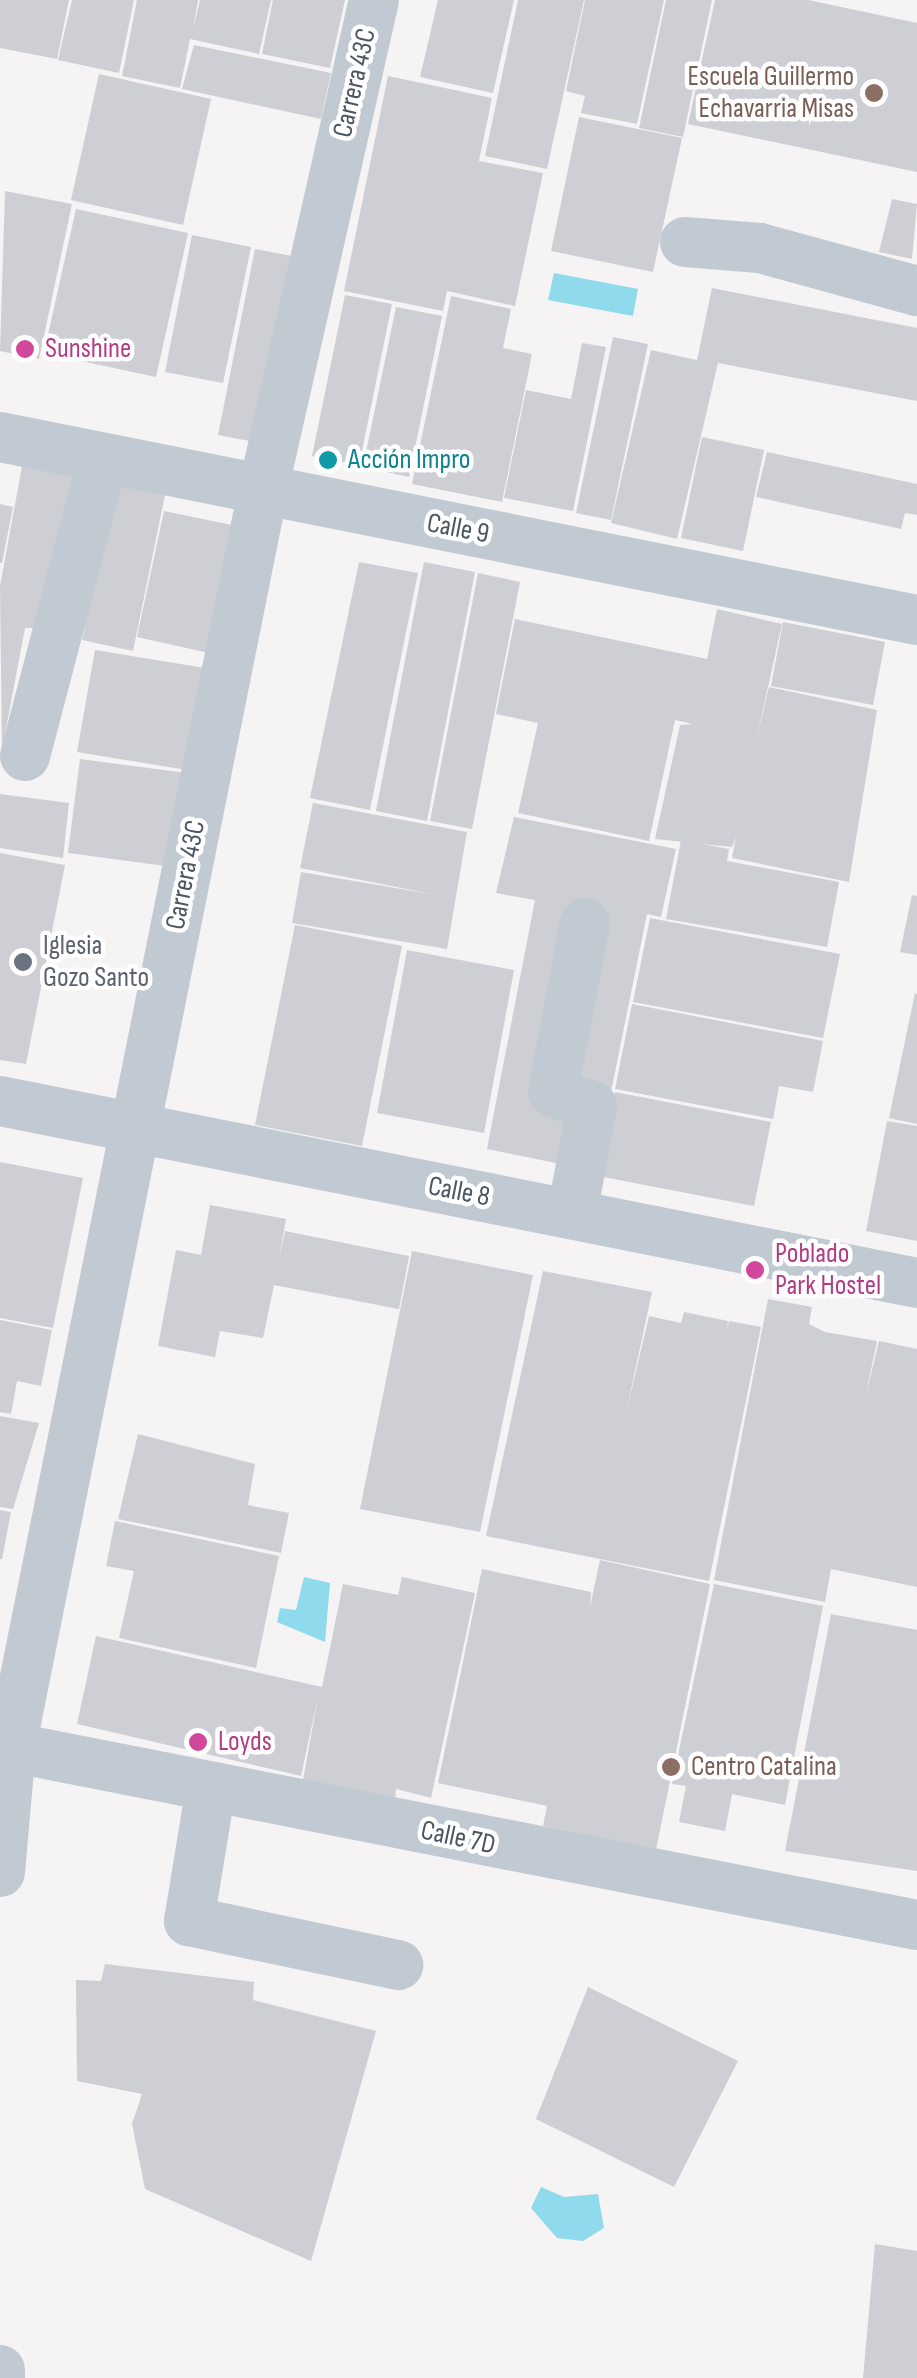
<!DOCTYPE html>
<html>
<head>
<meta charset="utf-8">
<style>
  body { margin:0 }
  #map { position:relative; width:917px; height:2378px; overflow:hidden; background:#f5f3f3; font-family:"Sofia Sans Condensed",sans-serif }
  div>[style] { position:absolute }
  .water>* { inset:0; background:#90daee }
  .building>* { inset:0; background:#cdcfd5 }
  .minor>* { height:50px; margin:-25px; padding:0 25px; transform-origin:25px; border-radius:25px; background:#c1cad2 }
  .dots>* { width:28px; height:28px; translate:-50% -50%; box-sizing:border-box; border:5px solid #fff; border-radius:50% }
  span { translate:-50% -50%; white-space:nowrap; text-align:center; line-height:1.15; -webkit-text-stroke:9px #fff; paint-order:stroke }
  .education-label { font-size:28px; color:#785e54 }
  .right { translate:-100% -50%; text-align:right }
  .left { translate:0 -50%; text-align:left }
  .street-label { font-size:28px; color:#4a5661 }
  .hotel-label { font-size:28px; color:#b23c85 }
  .culture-label { font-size:28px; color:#0d838f }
  .worship-label { font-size:28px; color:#5b616d }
</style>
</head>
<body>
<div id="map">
  <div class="water">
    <i style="clip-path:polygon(554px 273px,638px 289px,633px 316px,548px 300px)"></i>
    <i style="clip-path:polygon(304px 1577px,330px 1583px,325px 1642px,277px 1622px,280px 1608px,296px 1610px)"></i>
    <i style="clip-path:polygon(541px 2187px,564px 2197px,598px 2194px,604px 2228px,583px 2241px,557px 2238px,531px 2208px)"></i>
  </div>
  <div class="building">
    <i style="clip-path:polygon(0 0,69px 0,57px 59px,0 48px)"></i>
    <i style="clip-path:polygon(72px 0,134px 0,119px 73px,58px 60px)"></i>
    <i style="clip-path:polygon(137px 0,198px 0,193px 30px,200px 0,271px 0,259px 54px,190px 39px,180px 88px,122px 76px)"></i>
    <i style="clip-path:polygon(273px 0,345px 0,330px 68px,262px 54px)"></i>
    <i style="clip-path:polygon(438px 0,514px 0,493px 93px,420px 77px)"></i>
    <i style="clip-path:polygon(518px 0,584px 0,547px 169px,485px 156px)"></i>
    <i style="clip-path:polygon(585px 0,664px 0,637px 124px,581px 113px,585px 96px,566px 91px)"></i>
    <i style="clip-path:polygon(666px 0,712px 0,683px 137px,639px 128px)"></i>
    <i style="clip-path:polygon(715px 0,808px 0,917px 23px,917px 172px,688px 124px)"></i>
    <i style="clip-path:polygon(194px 45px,331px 73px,321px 119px,182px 89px)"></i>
    <i style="clip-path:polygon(99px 74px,211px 99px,183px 225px,71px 200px)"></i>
    <i style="clip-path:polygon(388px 76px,492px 98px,479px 161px,543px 173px,515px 306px,447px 291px,443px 311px,344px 291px)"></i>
    <i style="clip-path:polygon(579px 117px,682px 138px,653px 272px,551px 251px)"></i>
    <i style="clip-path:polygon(5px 191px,72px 204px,39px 359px,0 351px)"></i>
    <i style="clip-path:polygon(892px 199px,917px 204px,912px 259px,879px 252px)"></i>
    <i style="clip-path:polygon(76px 209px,188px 233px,156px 377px,44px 353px)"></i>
    <i style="clip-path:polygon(192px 235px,251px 247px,223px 383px,165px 372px)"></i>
    <i style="clip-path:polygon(255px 249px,292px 256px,255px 442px,218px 435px)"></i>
    <i style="clip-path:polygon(712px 288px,917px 328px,917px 401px,718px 363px,677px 539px,611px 523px,651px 350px,697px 360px)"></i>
    <i style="clip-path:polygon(345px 295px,392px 304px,359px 465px,312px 456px)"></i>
    <i style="clip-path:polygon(451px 296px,511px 309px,503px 348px,532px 354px,502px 502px,412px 484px)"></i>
    <i style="clip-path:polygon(396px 307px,442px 316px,409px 477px,363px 467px)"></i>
    <i style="clip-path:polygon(613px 337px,648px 344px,611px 520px,576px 513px)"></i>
    <i style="clip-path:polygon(582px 343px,606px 347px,573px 511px,504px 498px,526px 390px,571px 399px)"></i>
    <i style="clip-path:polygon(702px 437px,764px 450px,743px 551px,681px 538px)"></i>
    <i style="clip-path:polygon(767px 452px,917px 484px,917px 515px,905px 513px,901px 529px,756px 497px)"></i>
    <i style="clip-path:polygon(24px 456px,81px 467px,38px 628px,25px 628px,2px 750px,0 586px)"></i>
    <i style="clip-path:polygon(117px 476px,167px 485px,133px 651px,82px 640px)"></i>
    <i style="clip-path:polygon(0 504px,13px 507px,2px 563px,0 563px)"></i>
    <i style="clip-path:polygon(164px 511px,237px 526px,209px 653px,137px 637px)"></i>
    <i style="clip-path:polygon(359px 562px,418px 573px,370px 810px,310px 798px)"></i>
    <i style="clip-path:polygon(424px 562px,475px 572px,427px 821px,376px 811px)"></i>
    <i style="clip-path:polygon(478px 573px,520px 582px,472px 829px,430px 821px)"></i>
    <i style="clip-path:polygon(717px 609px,782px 624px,756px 741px,769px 687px,877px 710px,849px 882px,732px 858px,736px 837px,732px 847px,655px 839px,680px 725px,693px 724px,675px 720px,649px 841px,518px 813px,538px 723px,496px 714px,515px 619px,707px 659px)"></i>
    <i style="clip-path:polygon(783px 622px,885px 642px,873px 705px,771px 686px)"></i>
    <i style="clip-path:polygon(95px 650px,205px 668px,187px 770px,77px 752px)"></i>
    <i style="clip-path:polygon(80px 759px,186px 773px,173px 867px,68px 853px)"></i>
    <i style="clip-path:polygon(0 794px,69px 803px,63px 858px,0 848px)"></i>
    <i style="clip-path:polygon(313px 803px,467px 832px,447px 949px,292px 923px,301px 872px,437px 895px,300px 868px)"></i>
    <i style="clip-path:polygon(514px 817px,676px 849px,661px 917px,647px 914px,595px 1171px,487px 1149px,535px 900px,496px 893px)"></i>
    <i style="clip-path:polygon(681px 840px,729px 849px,727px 861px,839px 882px,827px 947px,666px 919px)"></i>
    <i style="clip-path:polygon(0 853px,65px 865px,26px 1064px,0 1060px)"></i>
    <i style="clip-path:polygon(912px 895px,917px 896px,917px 955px,900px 952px)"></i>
    <i style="clip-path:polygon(650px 918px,840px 954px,823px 1038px,633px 1002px)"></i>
    <i style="clip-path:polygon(295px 925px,402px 946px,362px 1146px,255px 1125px)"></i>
    <i style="clip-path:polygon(407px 950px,514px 970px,484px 1133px,377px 1113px)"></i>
    <i style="clip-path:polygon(915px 993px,917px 994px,917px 1124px,889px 1118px)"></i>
    <i style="clip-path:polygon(632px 1004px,823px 1041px,813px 1092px,779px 1086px,773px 1119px,615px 1089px)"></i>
    <i style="clip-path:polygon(615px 1092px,771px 1122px,754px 1206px,598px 1176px)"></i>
    <i style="clip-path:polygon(887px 1121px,917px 1126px,917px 1241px,866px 1231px)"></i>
    <i style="clip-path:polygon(0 1162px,83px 1178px,53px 1328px,0 1318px)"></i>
    <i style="clip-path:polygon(210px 1205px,286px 1219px,279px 1258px,285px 1231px,409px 1256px,399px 1309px,274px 1285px,263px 1338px,220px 1331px,215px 1357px,158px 1346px,176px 1250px,201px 1255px)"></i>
    <i style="clip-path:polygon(412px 1251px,533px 1275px,480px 1532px,360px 1509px)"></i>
    <i style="clip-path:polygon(543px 1271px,652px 1292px,626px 1413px,649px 1316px,681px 1323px,684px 1312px,728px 1321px,727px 1331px,729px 1321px,761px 1327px,709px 1581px,486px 1536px)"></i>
    <i style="clip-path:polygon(768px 1299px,812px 1307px,809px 1324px,825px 1332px,877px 1341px,865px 1399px,879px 1341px,917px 1349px,917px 1587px,831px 1569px,825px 1602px,714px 1580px)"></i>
    <i style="clip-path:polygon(0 1320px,52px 1330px,41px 1386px,17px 1381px,11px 1414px,0 1412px)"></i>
    <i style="clip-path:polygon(0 1416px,39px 1423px,13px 1509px,0 1507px)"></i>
    <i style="clip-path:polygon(138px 1434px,255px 1464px,248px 1505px,289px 1513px,281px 1553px,118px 1519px)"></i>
    <i style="clip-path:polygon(0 1510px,11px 1512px,2px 1559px,0 1559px)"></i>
    <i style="clip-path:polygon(115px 1521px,279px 1556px,256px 1668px,119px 1638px,134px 1571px,106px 1566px)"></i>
    <i style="clip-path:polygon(600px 1560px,710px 1584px,656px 1850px,543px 1826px,547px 1806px,438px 1783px,482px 1569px,591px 1592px,590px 1607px)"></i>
    <i style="clip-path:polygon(402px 1577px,475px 1593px,431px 1798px,396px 1789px,395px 1801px,303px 1780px,318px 1697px,301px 1776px,77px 1724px,96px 1636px,322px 1687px,343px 1584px,398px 1595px)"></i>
    <i style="clip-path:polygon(714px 1584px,823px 1606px,785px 1805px,732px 1794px,725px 1831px,679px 1822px,686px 1786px,672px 1784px)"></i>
    <i style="clip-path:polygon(831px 1614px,917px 1630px,917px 1871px,785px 1851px)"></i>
    <i style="clip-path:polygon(105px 1964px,254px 1982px,253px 2000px,376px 2031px,311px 2261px,145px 2189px,132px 2124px,142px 2094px,77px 2081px,76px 1980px,101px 1981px)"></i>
    <i style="clip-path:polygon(588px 1987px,738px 2061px,674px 2187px,536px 2119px)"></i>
    <i style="clip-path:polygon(875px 2244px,917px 2251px,917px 2378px,863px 2378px)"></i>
  </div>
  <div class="minor">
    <i style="left:685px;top:242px;width:75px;rotate:4.6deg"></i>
    <i style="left:760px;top:248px;width:163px;rotate:15.3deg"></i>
    <i style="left:0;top:437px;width:935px;rotate:11.29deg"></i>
    <i style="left:25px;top:756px;width:308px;rotate:-75.3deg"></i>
    <i style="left:0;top:1101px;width:935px;rotate:11.23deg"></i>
    <i style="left:572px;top:1214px;width:110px;rotate:-79.5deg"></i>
    <i style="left:592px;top:1106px;width:41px;rotate:-160.3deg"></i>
    <i style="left:553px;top:1092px;width:172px;rotate:-79.3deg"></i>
    <i style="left:0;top:1745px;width:934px;rotate:11.11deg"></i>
    <i style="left:211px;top:1787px;width:136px;rotate:99.3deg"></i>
    <i style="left:189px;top:1921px;width:214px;rotate:11.9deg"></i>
    <i style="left:0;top:1872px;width:125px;rotate:-85deg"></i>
    <i style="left:11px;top:1747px;width:1282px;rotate:-78.66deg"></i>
    <i style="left:263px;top:490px;width:502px;rotate:-77.24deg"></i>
    <i style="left:0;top:2370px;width:8px;rotate:90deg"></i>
  </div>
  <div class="dots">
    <i style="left:874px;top:93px;background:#8d6e63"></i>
    <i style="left:25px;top:349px;background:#d1479c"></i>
    <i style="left:328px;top:460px;background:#0f9aa8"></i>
    <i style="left:23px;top:962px;background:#6b7280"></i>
    <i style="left:755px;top:1270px;background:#d1479c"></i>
    <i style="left:198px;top:1742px;background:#d1479c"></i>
    <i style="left:671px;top:1767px;background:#8d6e63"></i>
  </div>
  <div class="education-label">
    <span class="right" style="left:854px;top:93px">Escuela Guillermo<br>Echavarria Misas</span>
    <span class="left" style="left:691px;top:1767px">Centro Catalina</span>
  </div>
  <div class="street-label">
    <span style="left:355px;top:83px;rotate:-77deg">Carrera 43C</span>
    <span style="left:458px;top:529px;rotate:11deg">Calle 9</span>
    <span style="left:186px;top:875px;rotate:-79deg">Carrera 43C</span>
    <span style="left:459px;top:1192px;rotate:11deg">Calle 8</span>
    <span style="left:458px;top:1838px;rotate:12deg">Calle 7D</span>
  </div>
  <div class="hotel-label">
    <span class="left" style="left:45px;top:349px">Sunshine</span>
    <span class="left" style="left:775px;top:1270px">Poblado<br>Park Hostel</span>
    <span class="left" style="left:218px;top:1742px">Loyds</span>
  </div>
  <div class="culture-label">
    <span class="left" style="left:348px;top:460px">Acción Impro</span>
  </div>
  <div class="worship-label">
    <span class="left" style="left:43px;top:962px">Iglesia<br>Gozo Santo</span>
  </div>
</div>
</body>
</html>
